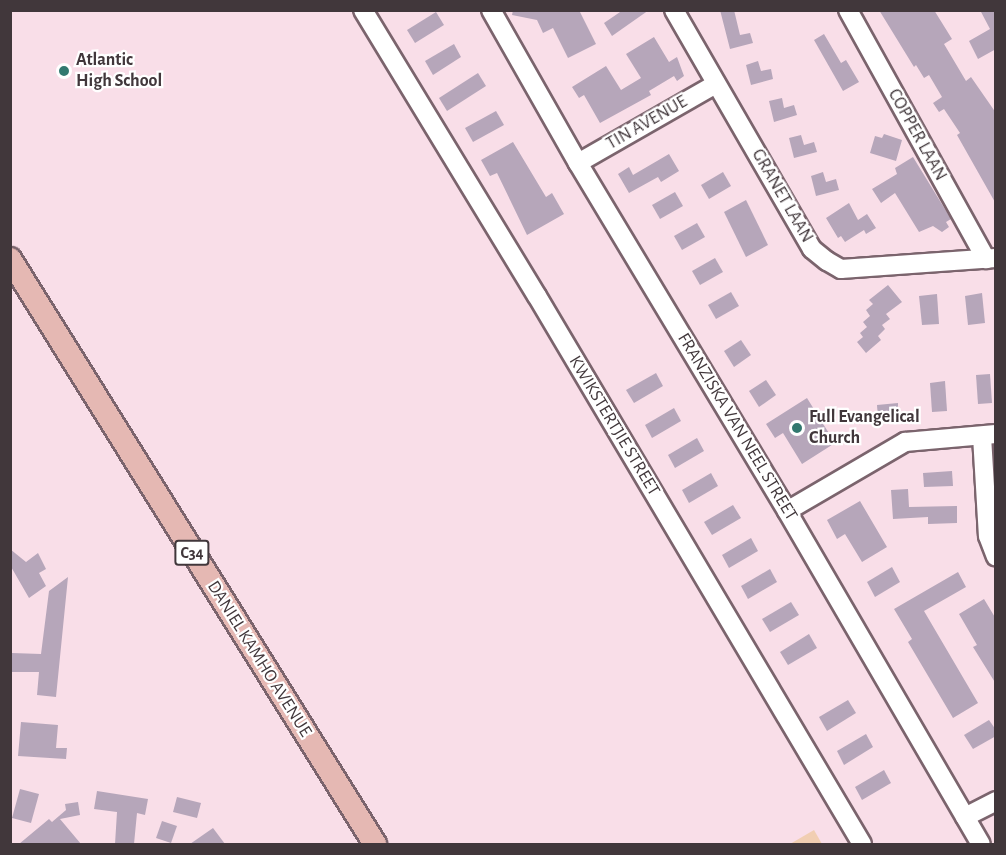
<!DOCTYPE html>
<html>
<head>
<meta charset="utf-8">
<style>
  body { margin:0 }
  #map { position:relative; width:1006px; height:855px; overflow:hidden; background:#f9dee8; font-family:"Alegreya Sans",sans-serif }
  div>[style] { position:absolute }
  .green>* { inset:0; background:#f1ceb2 }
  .building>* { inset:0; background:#b6a6ba }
  .roads { filter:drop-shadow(2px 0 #7b646d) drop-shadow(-2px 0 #7b646d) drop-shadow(0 2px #7b646d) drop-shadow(0 -2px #7b646d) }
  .minor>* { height:18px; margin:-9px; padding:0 9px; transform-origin:9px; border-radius:9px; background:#fff }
  .major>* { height:22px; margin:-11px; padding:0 11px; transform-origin:11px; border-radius:11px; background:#e5b8b3 }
  .dots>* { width:16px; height:16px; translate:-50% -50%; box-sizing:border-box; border:3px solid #fff; border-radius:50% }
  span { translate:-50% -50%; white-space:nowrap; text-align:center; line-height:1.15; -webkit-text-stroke:4.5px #fff; paint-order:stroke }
  .shield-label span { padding:2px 4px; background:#fff; border:2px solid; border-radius:4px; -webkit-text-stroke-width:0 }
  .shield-label { font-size:16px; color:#41373b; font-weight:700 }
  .poi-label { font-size:18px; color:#41373b; font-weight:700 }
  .left { translate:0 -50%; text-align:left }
  .street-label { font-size:18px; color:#41373b }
  .frame { position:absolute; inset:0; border:12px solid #41373b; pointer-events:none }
</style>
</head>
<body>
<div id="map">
  <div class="green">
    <i style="clip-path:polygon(814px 830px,822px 844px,790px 844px)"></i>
  </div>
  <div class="building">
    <i style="clip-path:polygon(513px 10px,579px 10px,596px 44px,568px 58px,553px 28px,543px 33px,537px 20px,512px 15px)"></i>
    <i style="clip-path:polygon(623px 10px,649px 10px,612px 36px,604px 23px)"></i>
    <i style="clip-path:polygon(720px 10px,734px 10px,740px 35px,750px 33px,753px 43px,730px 49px)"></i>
    <i style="clip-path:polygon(879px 10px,934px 10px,952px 39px,944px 44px,966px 81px,971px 77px,996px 113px,996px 204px,957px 135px,960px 133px,944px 109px,939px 112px,933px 103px,942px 97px,929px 75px,924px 78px,916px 65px,914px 67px)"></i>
    <i style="clip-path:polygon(980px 10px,996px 10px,996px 49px,978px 59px,969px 41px,990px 29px)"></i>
    <i style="clip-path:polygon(436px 12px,444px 25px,415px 43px,407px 30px)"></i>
    <i style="clip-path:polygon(824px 34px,841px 63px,846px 60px,859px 82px,843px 91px,814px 40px)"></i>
    <i style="clip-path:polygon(654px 37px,669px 62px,677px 57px,684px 76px,677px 81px,674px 76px,649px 91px,651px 95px,600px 123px,584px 95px,579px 98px,572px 87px,606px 66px,621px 90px,641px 78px,626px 54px)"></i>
    <i style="clip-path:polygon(454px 44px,461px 57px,433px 75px,425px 61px)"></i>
    <i style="clip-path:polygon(758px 61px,761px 71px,771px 69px,773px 79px,751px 85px,746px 65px)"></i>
    <i style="clip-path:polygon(478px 73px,486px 86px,447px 111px,439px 98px)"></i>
    <i style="clip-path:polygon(782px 98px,784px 108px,794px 105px,797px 115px,774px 122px,769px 101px)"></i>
    <i style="clip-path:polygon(496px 111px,504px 125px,473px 142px,465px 128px)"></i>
    <i style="clip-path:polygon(884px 134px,902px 140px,896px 161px,870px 153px,875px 136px,882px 138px)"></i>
    <i style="clip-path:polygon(801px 135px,804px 145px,814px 142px,817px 152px,794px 158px,789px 138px)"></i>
    <i style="clip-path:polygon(513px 142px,546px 197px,552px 193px,564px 214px,527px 235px,497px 173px,490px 176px,481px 160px)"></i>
    <i style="clip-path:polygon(669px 154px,679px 171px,661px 182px,658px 177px,629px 193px,618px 174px,629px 167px,633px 175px)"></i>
    <i style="clip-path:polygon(913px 157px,951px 219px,946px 222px,949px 227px,942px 232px,933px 226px,919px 232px,895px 193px,881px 203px,872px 189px,897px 174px,895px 168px)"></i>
    <i style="clip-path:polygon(723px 172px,731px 186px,709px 199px,701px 185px)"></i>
    <i style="clip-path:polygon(823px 172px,826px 182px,836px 179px,839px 190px,816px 196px,811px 176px)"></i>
    <i style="clip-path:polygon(675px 192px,683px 206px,660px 219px,652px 205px)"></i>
    <i style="clip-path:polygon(746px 200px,768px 245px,746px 257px,724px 212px)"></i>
    <i style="clip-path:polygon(849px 203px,858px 220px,867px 214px,876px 228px,866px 234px,864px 230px,845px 242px,841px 236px,838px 238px,826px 218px)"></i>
    <i style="clip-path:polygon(697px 223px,705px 237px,682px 250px,674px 236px)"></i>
    <i style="clip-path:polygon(715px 258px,723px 272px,700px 285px,692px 271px)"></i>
    <i style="clip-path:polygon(888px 285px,902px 302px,886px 314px,890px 319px,882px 325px,885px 329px,878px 336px,881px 340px,866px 353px,857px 342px,863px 337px,860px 333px,867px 327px,863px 322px,870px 316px,866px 310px,873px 304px,869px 300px)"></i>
    <i style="clip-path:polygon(731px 292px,739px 306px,716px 319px,708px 305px)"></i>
    <i style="clip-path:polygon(982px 293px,985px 323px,968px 325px,965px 296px)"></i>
    <i style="clip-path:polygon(937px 294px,939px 324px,922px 325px,919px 296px)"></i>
    <i style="clip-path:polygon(741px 340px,751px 355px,734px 367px,724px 351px)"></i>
    <i style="clip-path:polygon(656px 373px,663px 386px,634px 403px,626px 390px)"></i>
    <i style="clip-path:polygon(990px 374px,992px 403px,978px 404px,976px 375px)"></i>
    <i style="clip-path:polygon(766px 380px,776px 395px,759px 407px,749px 391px)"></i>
    <i style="clip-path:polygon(945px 381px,947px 411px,932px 412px,930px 383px)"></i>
    <i style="clip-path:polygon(807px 398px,835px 443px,802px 464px,783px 433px,775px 438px,766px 424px)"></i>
    <i style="clip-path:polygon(898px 403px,898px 418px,878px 419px,877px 405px)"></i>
    <i style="clip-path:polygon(674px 408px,681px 421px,652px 438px,645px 425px)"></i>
    <i style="clip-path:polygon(697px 438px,704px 451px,675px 468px,668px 455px)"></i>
    <i style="clip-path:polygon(952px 471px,953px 486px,924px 487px,923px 473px)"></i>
    <i style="clip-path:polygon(711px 473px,718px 486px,689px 503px,682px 490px)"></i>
    <i style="clip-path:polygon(908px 489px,909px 507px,957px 506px,957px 523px,928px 524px,928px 517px,893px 519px,891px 490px)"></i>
    <i style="clip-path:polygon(860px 501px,887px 547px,862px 562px,845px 534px,837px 539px,827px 520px)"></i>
    <i style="clip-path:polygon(733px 505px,741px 518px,712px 535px,704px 522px)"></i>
    <i style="clip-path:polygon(751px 538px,758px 551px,729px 568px,722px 555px)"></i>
    <i style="clip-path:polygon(10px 549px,26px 562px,38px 553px,46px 569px,39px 573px,46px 586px,29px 598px,10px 565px)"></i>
    <i style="clip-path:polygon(892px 567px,900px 582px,875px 597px,867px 582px)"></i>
    <i style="clip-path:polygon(770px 569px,777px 582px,748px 599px,741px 586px)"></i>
    <i style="clip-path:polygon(958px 572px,966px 587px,924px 611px,978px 703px,953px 718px,908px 642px,912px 639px,894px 609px)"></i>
    <i style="clip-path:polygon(68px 577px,56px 697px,37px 695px,39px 672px,12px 672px,12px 653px,41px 654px,49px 591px)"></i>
    <i style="clip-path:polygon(984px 599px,996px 619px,996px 684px,973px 647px,977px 645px,959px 614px)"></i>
    <i style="clip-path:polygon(791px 602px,799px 615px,770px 632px,762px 619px)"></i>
    <i style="clip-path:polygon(809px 634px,817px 648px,788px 665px,780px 652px)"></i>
    <i style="clip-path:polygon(848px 700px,856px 713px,827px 731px,819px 717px)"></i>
    <i style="clip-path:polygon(989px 720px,996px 730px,996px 736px,973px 749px,964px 735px)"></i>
    <i style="clip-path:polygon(21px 722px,58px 725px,56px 748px,67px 748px,66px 759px,18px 756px)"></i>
    <i style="clip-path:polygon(866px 734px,873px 747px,844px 765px,837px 751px)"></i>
    <i style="clip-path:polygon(884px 770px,891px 783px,862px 800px,855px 787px)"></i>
    <i style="clip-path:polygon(20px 789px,39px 794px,31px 823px,12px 818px)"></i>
    <i style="clip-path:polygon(97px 791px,148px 799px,145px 815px,137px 813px,134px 844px,115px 844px,117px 812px,94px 809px)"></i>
    <i style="clip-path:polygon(177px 797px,201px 803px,197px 818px,173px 812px)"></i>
    <i style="clip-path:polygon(78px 802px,80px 815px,60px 819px,81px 844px,19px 844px,49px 819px,52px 822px,66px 810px,65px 804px)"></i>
    <i style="clip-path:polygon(162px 821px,177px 826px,171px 843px,156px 838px)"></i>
    <i style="clip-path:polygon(213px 828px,225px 844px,190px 844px)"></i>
  </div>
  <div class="roads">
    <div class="minor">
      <i style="left:363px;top:10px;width:335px;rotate:58.7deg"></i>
      <i style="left:537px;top:296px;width:637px;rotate:59.33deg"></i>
      <i style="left:491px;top:10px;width:176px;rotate:60.4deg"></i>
      <i style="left:578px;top:163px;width:406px;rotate:59deg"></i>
      <i style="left:787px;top:511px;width:385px;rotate:59.8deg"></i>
      <i style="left:674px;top:10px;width:276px;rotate:60deg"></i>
      <i style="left:812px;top:249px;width:19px;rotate:39deg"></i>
      <i style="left:827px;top:261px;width:16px;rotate:30deg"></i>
      <i style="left:841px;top:269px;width:155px;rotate:-4.1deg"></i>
      <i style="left:848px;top:10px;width:285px;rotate:61deg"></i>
      <i style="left:578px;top:163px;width:159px;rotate:-29.8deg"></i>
      <i style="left:982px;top:436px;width:100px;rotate:86.6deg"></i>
      <i style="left:988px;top:536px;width:22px;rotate:69deg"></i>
      <i style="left:787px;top:511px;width:137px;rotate:-30.3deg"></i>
      <i style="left:905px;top:442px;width:91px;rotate:-5deg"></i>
      <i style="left:965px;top:817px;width:35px;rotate:-27deg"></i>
    </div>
    <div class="major">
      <i style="left:10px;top:259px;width:690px;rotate:58.04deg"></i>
    </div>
  </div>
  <div class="dots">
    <i style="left:64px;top:71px;background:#32786f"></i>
    <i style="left:797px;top:428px;background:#32786f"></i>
  </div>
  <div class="shield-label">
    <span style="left:192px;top:553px">C34</span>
  </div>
  <div class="poi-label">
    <span class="left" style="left:76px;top:71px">Atlantic<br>High School</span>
    <span class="left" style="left:809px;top:428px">Full Evangelical<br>Church</span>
  </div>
  <div class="street-label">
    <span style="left:647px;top:123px;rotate:-30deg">TIN AVENUE</span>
    <span style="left:917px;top:135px;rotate:61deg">COPPER LAAN</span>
    <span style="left:782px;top:196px;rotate:60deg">GRANET LAAN</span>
    <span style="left:614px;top:426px;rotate:59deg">KWIKSTERTJIE STREET</span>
    <span style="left:737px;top:427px;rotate:59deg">FRANZISKA VAN NEEL STREET</span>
    <span style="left:259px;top:659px;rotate:58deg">DANIEL KAMHO AVENUE</span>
  </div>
  <div class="frame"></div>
</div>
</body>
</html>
